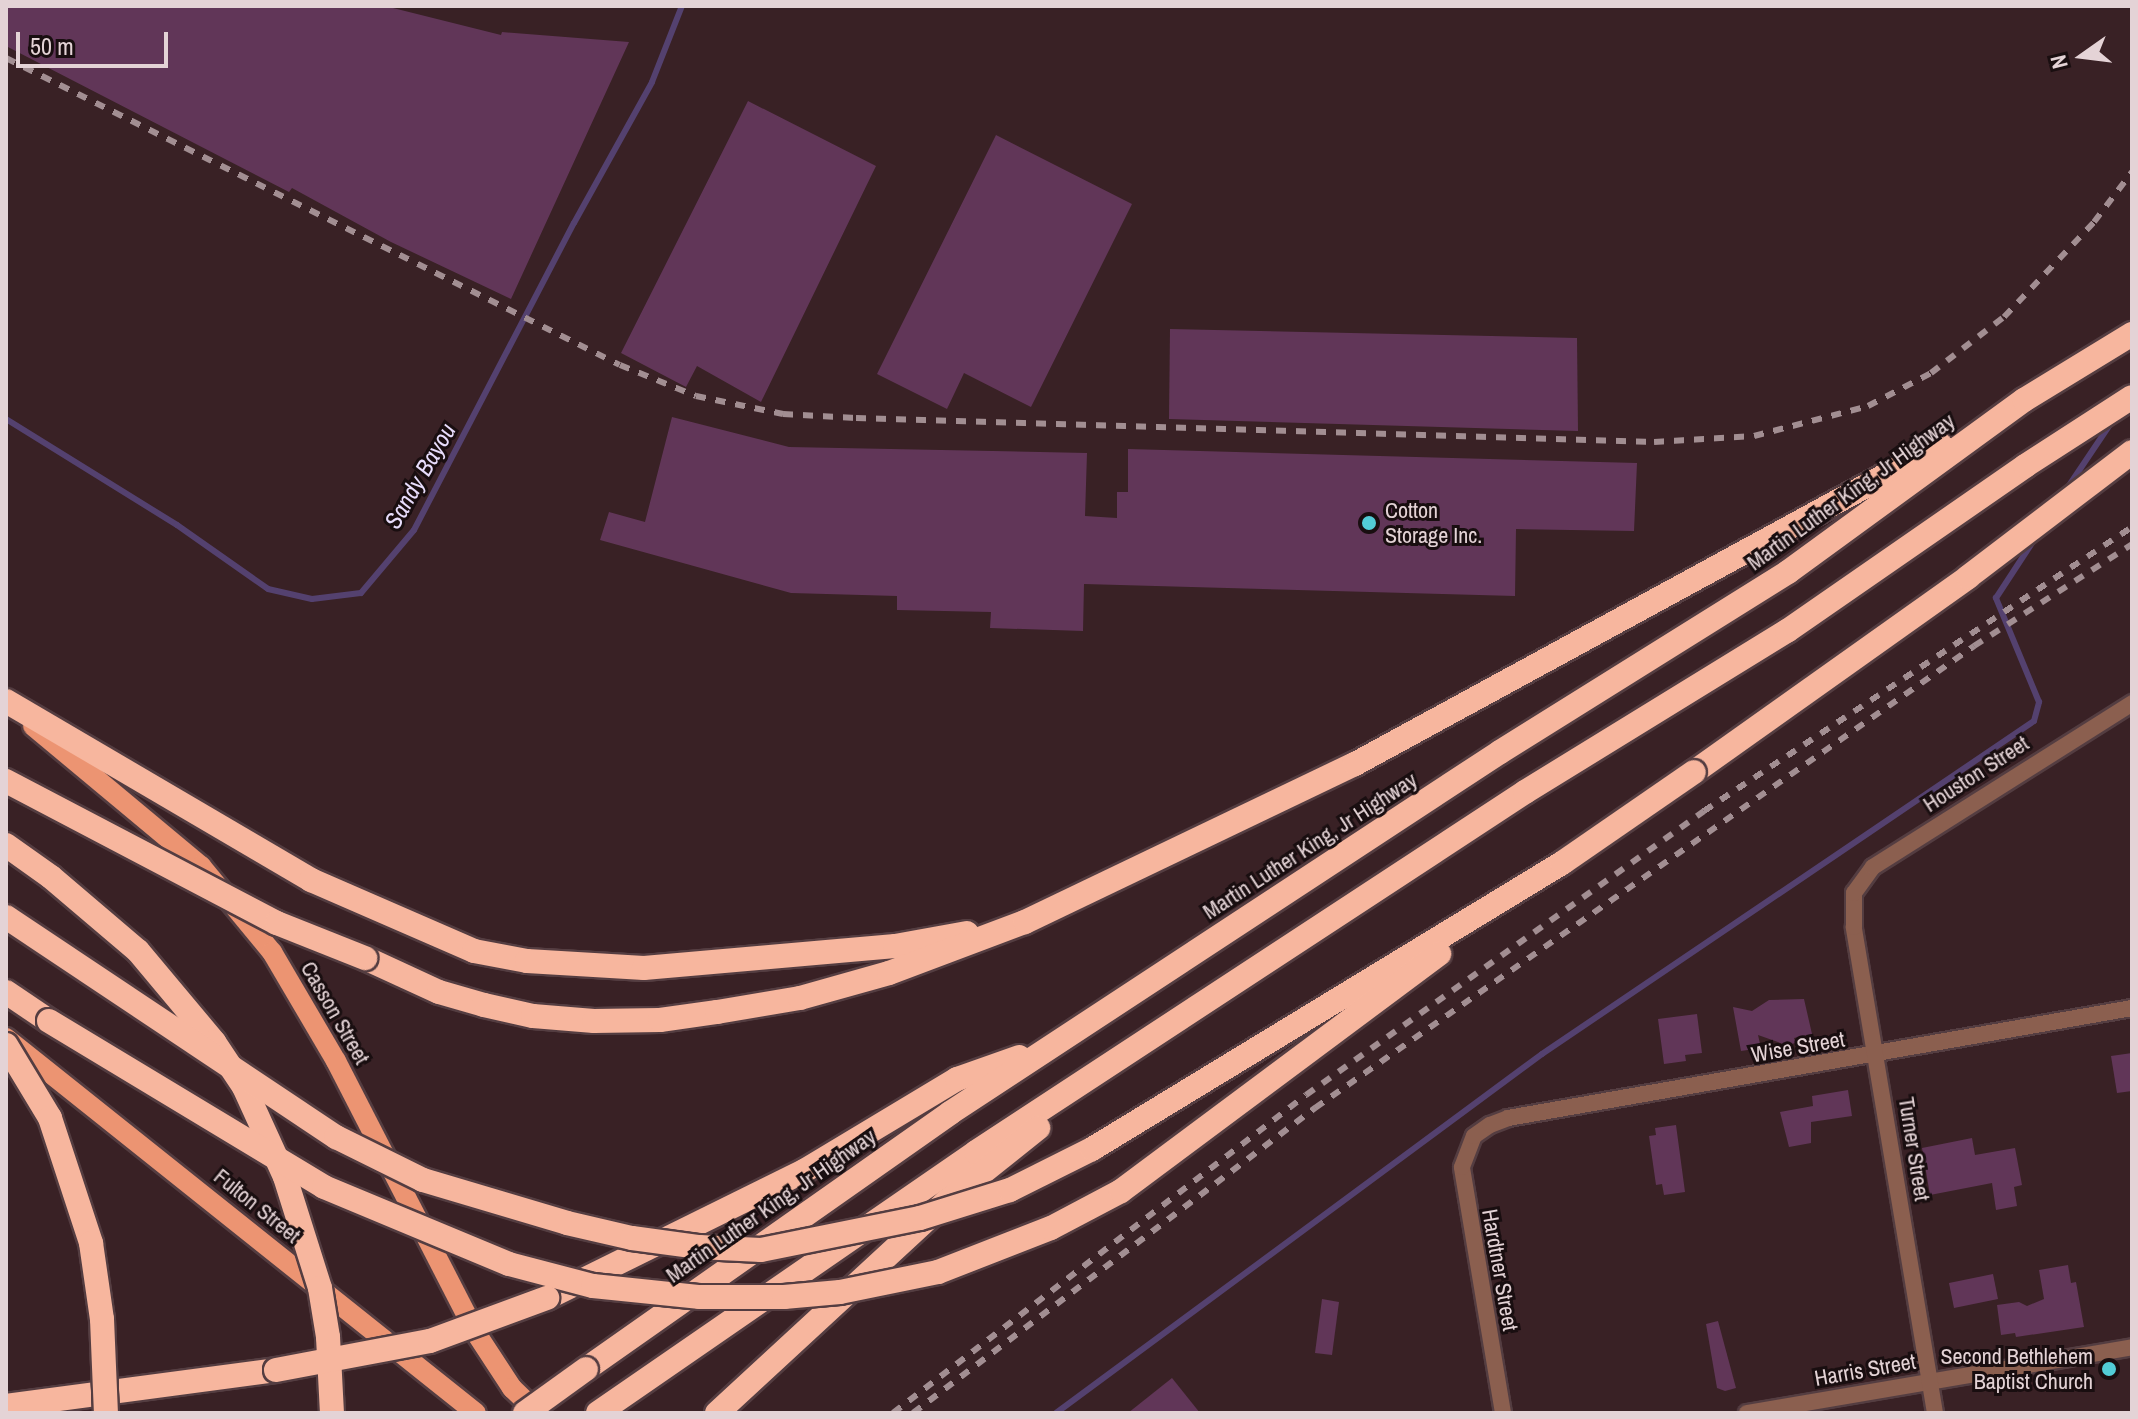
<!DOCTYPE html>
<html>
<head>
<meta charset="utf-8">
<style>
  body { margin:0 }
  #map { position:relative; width:2138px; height:1419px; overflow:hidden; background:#392125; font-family:"Archivo Narrow",sans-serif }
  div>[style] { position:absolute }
  .stream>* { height:6px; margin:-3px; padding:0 3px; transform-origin:3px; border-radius:3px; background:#54416f }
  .building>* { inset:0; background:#613658 }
  .roads { filter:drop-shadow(2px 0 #543d41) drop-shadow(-2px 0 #543d41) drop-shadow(0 2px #543d41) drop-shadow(0 -2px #543d41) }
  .minor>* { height:16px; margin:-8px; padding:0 8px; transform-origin:8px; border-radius:8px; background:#8b5f4f }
  .primary>* { height:20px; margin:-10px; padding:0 10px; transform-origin:10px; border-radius:10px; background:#ec9472 }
  .motorway>* { height:24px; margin:-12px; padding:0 12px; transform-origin:12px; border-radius:12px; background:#f7b69e }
  .rail>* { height:6px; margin-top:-3px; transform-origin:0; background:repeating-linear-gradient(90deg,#a28e92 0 10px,transparent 0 20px) }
  .bridges { filter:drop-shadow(2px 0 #543d41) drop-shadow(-2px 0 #543d41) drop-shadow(0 2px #543d41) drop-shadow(0 -2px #543d41) }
  .motorway-bridge>* { height:24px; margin:-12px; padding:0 12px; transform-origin:12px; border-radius:12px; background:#f7b69e }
  .dots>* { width:22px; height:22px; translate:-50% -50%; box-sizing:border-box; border:4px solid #190e10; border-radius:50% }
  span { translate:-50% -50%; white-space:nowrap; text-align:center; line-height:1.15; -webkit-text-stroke:6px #190e10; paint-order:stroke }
  .street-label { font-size:22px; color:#e4d3d6 }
  .poi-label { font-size:22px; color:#e4d3d6 }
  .left { translate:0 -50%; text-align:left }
  .right { translate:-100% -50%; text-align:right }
  .water-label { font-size:24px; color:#e8ddfc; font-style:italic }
  .frame { position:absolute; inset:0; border:8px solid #e4d3d6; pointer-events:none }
  .north { position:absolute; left:2042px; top:16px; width:80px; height:80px; -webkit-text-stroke:6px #190e10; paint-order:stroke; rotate:256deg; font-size:22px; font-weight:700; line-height:32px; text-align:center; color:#e4d3d6 }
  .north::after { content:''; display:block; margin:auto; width:28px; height:36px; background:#e4d3d6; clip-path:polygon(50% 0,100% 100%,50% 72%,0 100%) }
  .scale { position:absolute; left:16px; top:32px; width:152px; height:36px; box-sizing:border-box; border:4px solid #e4d3d6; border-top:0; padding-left:10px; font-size:24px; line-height:28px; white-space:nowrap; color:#e4d3d6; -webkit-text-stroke:6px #190e10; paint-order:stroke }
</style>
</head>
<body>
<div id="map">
  <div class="stream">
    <i style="left:6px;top:419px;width:201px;rotate:31.8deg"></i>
    <i style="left:177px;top:525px;width:111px;rotate:35.1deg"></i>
    <i style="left:268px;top:589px;width:45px;rotate:12.8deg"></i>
    <i style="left:312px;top:599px;width:49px;rotate:-7deg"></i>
    <i style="left:361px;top:593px;width:82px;rotate:-49.9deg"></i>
    <i style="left:414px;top:530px;width:346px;rotate:-62.5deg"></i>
    <i style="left:574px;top:223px;width:161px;rotate:-61deg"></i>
    <i style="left:652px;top:82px;width:82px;rotate:-68.5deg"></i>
    <i style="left:2066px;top:490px;width:81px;rotate:-56.1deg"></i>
    <i style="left:1056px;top:1413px;width:604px;rotate:-36.45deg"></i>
    <i style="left:1542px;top:1054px;width:594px;rotate:-34.09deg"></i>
    <i style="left:2034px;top:721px;width:20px;rotate:-75deg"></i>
    <i style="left:2039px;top:702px;width:113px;rotate:-112.5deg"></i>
    <i style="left:1996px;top:598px;width:69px;rotate:-56.8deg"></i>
  </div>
  <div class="building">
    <i style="clip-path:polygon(6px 6px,385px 6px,501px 35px,502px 32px,629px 42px,511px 299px,391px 242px,292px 188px,289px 192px,6px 46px)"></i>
    <i style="clip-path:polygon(748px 101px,876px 166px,761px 402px,697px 366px,686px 387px,621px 353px)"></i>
    <i style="clip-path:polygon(996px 135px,1132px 204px,1031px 407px,964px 373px,947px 409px,877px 374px)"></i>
    <i style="clip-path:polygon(1170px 329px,1577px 338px,1578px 431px,1169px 419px)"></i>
    <i style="clip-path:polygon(672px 417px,789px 447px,1087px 453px,1085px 516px,1117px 518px,1117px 492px,1128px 492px,1128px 449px,1637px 463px,1634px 531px,1516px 529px,1515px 596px,1084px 584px,1083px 631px,990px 628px,991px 612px,897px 610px,897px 596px,791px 593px,600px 540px,609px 512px,645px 522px)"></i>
    <i style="clip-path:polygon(1804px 999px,1812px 1034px,1794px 1038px,1796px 1043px,1786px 1045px,1758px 1035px,1761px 1048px,1741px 1051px,1733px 1007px,1752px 1011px,1769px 1000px)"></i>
    <i style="clip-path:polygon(1697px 1014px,1702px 1053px,1685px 1055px,1686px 1061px,1664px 1064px,1658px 1019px)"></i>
    <i style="clip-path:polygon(2132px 1053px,2132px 1091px,2117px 1093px,2111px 1056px)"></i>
    <i style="clip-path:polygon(1848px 1090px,1852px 1116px,1811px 1122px,1811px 1143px,1789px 1147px,1780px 1112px,1813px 1106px,1812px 1096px)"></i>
    <i style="clip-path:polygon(1676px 1125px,1685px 1192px,1664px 1195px,1662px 1184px,1656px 1185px,1649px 1136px,1656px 1135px,1655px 1128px)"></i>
    <i style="clip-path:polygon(1972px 1138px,1975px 1155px,2015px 1148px,2022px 1185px,2014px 1187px,2017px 1206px,1996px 1210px,1992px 1183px,1930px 1195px,1922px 1148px)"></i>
    <i style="clip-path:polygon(2068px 1265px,2071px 1283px,2076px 1282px,2084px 1327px,2016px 1337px,2015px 1333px,2001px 1335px,1997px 1305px,2019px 1302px,2027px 1306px,2044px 1299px,2039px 1270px)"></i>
    <i style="clip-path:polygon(1993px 1274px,1998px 1299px,1954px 1308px,1949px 1283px)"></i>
    <i style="clip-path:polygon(1322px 1299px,1339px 1302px,1332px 1355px,1315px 1353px)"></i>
    <i style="clip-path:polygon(1718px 1321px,1736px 1388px,1725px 1391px,1717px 1388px,1706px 1324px)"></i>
    <i style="clip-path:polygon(1172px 1378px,1200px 1413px,1128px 1413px)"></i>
  </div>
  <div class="roads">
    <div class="minor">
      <i style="left:1503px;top:1413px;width:249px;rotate:-99.5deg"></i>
      <i style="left:1462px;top:1167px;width:33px;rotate:-69deg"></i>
      <i style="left:1474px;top:1136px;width:19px;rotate:-35deg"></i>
      <i style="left:1490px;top:1125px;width:19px;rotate:-21deg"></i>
      <i style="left:1508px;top:1118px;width:634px;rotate:-10deg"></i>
      <i style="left:1747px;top:1413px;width:391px;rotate:-9.7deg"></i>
      <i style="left:1935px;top:1413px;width:493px;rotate:-99.5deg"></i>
      <i style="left:1854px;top:927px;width:34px;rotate:-90deg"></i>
      <i style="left:1854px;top:893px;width:32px;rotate:-54deg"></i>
      <i style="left:1873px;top:867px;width:307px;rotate:-32.3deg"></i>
    </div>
    <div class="primary">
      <i style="left:33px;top:726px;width:219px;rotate:39.8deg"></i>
      <i style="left:201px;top:866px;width:112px;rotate:50.5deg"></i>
      <i style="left:272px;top:952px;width:126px;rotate:59.6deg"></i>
      <i style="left:336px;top:1061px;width:306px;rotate:62.8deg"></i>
      <i style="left:476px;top:1333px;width:66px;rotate:56.8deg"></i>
      <i style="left:512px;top:1388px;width:36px;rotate:44deg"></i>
      <i style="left:6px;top:1038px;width:601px;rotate:38.59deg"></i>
    </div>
    <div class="motorway">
      <i style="left:6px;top:701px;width:354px;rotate:30.4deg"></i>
      <i style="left:311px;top:880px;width:178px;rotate:23.5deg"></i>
      <i style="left:474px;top:951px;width:54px;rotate:10.7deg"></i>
      <i style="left:527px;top:961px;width:117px;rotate:3.4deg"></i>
      <i style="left:644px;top:968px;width:252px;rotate:-5deg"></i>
      <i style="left:895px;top:946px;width:73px;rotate:-10.2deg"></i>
      <i style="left:1694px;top:772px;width:336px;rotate:-35.4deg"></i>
      <i style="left:1968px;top:577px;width:206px;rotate:-37.3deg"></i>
      <i style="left:365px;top:958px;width:81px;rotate:24.7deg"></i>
      <i style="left:439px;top:992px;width:47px;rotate:16.1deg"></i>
      <i style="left:484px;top:1005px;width:50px;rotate:12.7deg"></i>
      <i style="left:533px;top:1016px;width:61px;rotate:4.7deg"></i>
      <i style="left:594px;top:1021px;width:66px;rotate:-0.9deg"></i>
      <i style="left:660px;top:1020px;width:58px;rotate:-8deg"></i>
      <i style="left:717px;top:1012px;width:84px;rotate:-9.6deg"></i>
      <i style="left:800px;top:998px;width:92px;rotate:-15.7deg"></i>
      <i style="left:889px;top:973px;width:145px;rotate:-20.6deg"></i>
      <i style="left:1025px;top:922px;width:366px;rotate:-25.6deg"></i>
      <i style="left:1355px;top:764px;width:667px;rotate:-28.56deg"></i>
      <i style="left:6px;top:992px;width:52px;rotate:34deg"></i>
      <i style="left:547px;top:1298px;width:287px;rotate:-26.3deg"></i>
      <i style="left:804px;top:1171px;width:179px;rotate:-31deg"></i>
      <i style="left:957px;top:1079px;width:66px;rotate:-19.5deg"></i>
      <i style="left:586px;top:1369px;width:445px;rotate:-35.1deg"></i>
      <i style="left:950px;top:1113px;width:658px;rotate:-33.28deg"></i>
      <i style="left:1500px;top:752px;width:340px;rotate:-32deg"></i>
      <i style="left:1788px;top:572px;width:292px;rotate:-36.1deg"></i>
      <i style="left:2024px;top:400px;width:127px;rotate:-31.4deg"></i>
      <i style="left:6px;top:1406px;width:272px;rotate:-7.6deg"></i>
      <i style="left:598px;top:1413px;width:459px;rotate:-34.6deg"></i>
      <i style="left:976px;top:1152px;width:657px;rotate:-33.25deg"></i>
      <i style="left:1525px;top:792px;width:308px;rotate:-31.6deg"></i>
      <i style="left:1787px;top:631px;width:290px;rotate:-34.7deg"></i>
      <i style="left:2025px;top:466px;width:127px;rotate:-32.8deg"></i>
      <i style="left:717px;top:1413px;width:313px;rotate:-42.7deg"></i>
      <i style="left:947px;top:1201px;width:117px;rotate:-38.7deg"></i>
    </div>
  </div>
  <div class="rail">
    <i style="left:6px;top:58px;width:686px;rotate:26.57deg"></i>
    <i style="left:620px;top:365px;width:82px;rotate:22.2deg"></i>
    <i style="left:696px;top:396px;width:89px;rotate:11.7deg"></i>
    <i style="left:783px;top:414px;width:73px;rotate:3.1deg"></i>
    <i style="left:856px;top:418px;width:798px;rotate:1.72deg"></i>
    <i style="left:1654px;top:442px;width:100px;rotate:-3.4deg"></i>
    <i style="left:1754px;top:436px;width:118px;rotate:-14.7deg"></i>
    <i style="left:1868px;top:406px;width:71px;rotate:-27.6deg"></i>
    <i style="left:1931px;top:373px;width:92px;rotate:-37.5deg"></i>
    <i style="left:2004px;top:317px;width:131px;rotate:-46.5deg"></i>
    <i style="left:2094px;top:222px;width:63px;rotate:-52.8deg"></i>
    <i style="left:893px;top:1413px;width:521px;rotate:-37.6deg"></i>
    <i style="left:1306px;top:1095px;width:489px;rotate:-35.5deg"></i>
    <i style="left:1704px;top:811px;width:514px;rotate:-33.57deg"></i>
    <i style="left:913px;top:1413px;width:505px;rotate:-37.19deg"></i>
    <i style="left:1315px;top:1108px;width:805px;rotate:-35.03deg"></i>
    <i style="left:1974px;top:646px;width:188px;rotate:-32.8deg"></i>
  </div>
  <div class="bridges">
    <div class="motorway-bridge">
      <i style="left:6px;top:781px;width:306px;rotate:27.7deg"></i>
      <i style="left:277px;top:923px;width:95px;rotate:21.7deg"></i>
      <i style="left:6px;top:845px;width:55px;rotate:35.4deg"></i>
      <i style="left:51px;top:877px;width:114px;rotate:40.4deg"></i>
      <i style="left:138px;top:951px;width:119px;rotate:50.1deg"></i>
      <i style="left:214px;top:1042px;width:54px;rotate:56.3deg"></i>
      <i style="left:244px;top:1087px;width:99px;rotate:65.5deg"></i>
      <i style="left:285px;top:1177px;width:116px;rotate:72.5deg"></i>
      <i style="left:320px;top:1288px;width:50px;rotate:80.7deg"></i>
      <i style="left:328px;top:1337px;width:76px;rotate:87deg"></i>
      <i style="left:6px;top:917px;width:397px;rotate:33.7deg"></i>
      <i style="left:336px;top:1137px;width:97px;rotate:26.3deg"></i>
      <i style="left:423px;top:1180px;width:150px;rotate:16.6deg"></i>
      <i style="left:567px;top:1223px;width:67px;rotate:13deg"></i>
      <i style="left:632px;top:1238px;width:68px;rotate:7.7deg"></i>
      <i style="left:699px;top:1247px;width:62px;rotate:2.8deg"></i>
      <i style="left:761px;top:1250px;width:162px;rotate:-11.4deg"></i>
      <i style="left:920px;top:1218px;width:94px;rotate:-17.3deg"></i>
      <i style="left:1010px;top:1190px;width:92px;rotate:-26.6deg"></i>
      <i style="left:1092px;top:1149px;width:550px;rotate:-31.32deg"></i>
      <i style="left:1562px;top:863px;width:160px;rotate:-34.6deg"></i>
      <i style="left:49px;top:1021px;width:321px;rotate:31.1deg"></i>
      <i style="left:324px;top:1187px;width:200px;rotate:22.6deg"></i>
      <i style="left:509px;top:1264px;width:87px;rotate:14.7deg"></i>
      <i style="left:593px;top:1286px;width:108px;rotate:5.9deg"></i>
      <i style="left:700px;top:1297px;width:84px"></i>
      <i style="left:784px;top:1297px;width:56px;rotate:-5.1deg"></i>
      <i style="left:840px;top:1292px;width:100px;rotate:-11.5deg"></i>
      <i style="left:938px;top:1272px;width:121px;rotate:-21.3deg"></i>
      <i style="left:1051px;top:1228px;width:79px;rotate:-27.9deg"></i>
      <i style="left:1121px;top:1191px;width:397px;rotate:-36.7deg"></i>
      <i style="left:6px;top:1045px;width:85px;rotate:58.9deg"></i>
      <i style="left:50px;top:1118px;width:132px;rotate:71.8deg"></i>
      <i style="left:91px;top:1243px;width:77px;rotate:81.8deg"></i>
      <i style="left:102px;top:1319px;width:94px;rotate:87.6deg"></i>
      <i style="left:276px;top:1370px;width:157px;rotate:-10.7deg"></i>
      <i style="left:430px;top:1341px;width:125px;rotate:-20.2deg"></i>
      <i style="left:525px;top:1413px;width:75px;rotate:-35.8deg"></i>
    </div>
  </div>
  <div class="dots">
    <i style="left:1369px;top:523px;background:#52ccd6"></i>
    <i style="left:2109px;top:1369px;background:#52ccd6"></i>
  </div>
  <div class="street-label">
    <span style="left:1851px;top:492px;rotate:-36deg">Martin Luther King, Jr Highway</span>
    <span style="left:1976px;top:774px;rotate:-33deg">Houston Street</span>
    <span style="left:1310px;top:846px;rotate:-33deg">Martin Luther King, Jr Highway</span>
    <span style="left:335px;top:1013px;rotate:60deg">Casson Street</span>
    <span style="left:1798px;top:1047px;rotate:-10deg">Wise Street</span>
    <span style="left:1914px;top:1149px;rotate:81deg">Turner Street</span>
    <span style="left:257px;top:1206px;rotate:39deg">Fulton Street</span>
    <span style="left:771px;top:1206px;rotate:-35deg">Martin Luther King, Jr Highway</span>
    <span style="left:1500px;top:1270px;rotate:80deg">Hardtner Street</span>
    <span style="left:1865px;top:1370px;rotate:-10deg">Harris Street</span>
  </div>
  <div class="poi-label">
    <span class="left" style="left:1385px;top:523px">Cotton<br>Storage Inc.</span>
    <span class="right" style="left:2093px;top:1369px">Second Bethlehem<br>Baptist Church</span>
  </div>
  <div class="water-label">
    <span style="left:420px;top:476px;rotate:-60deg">Sandy Bayou</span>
  </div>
  <div class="frame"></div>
  <div class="north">N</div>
  <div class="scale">50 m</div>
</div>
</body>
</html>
